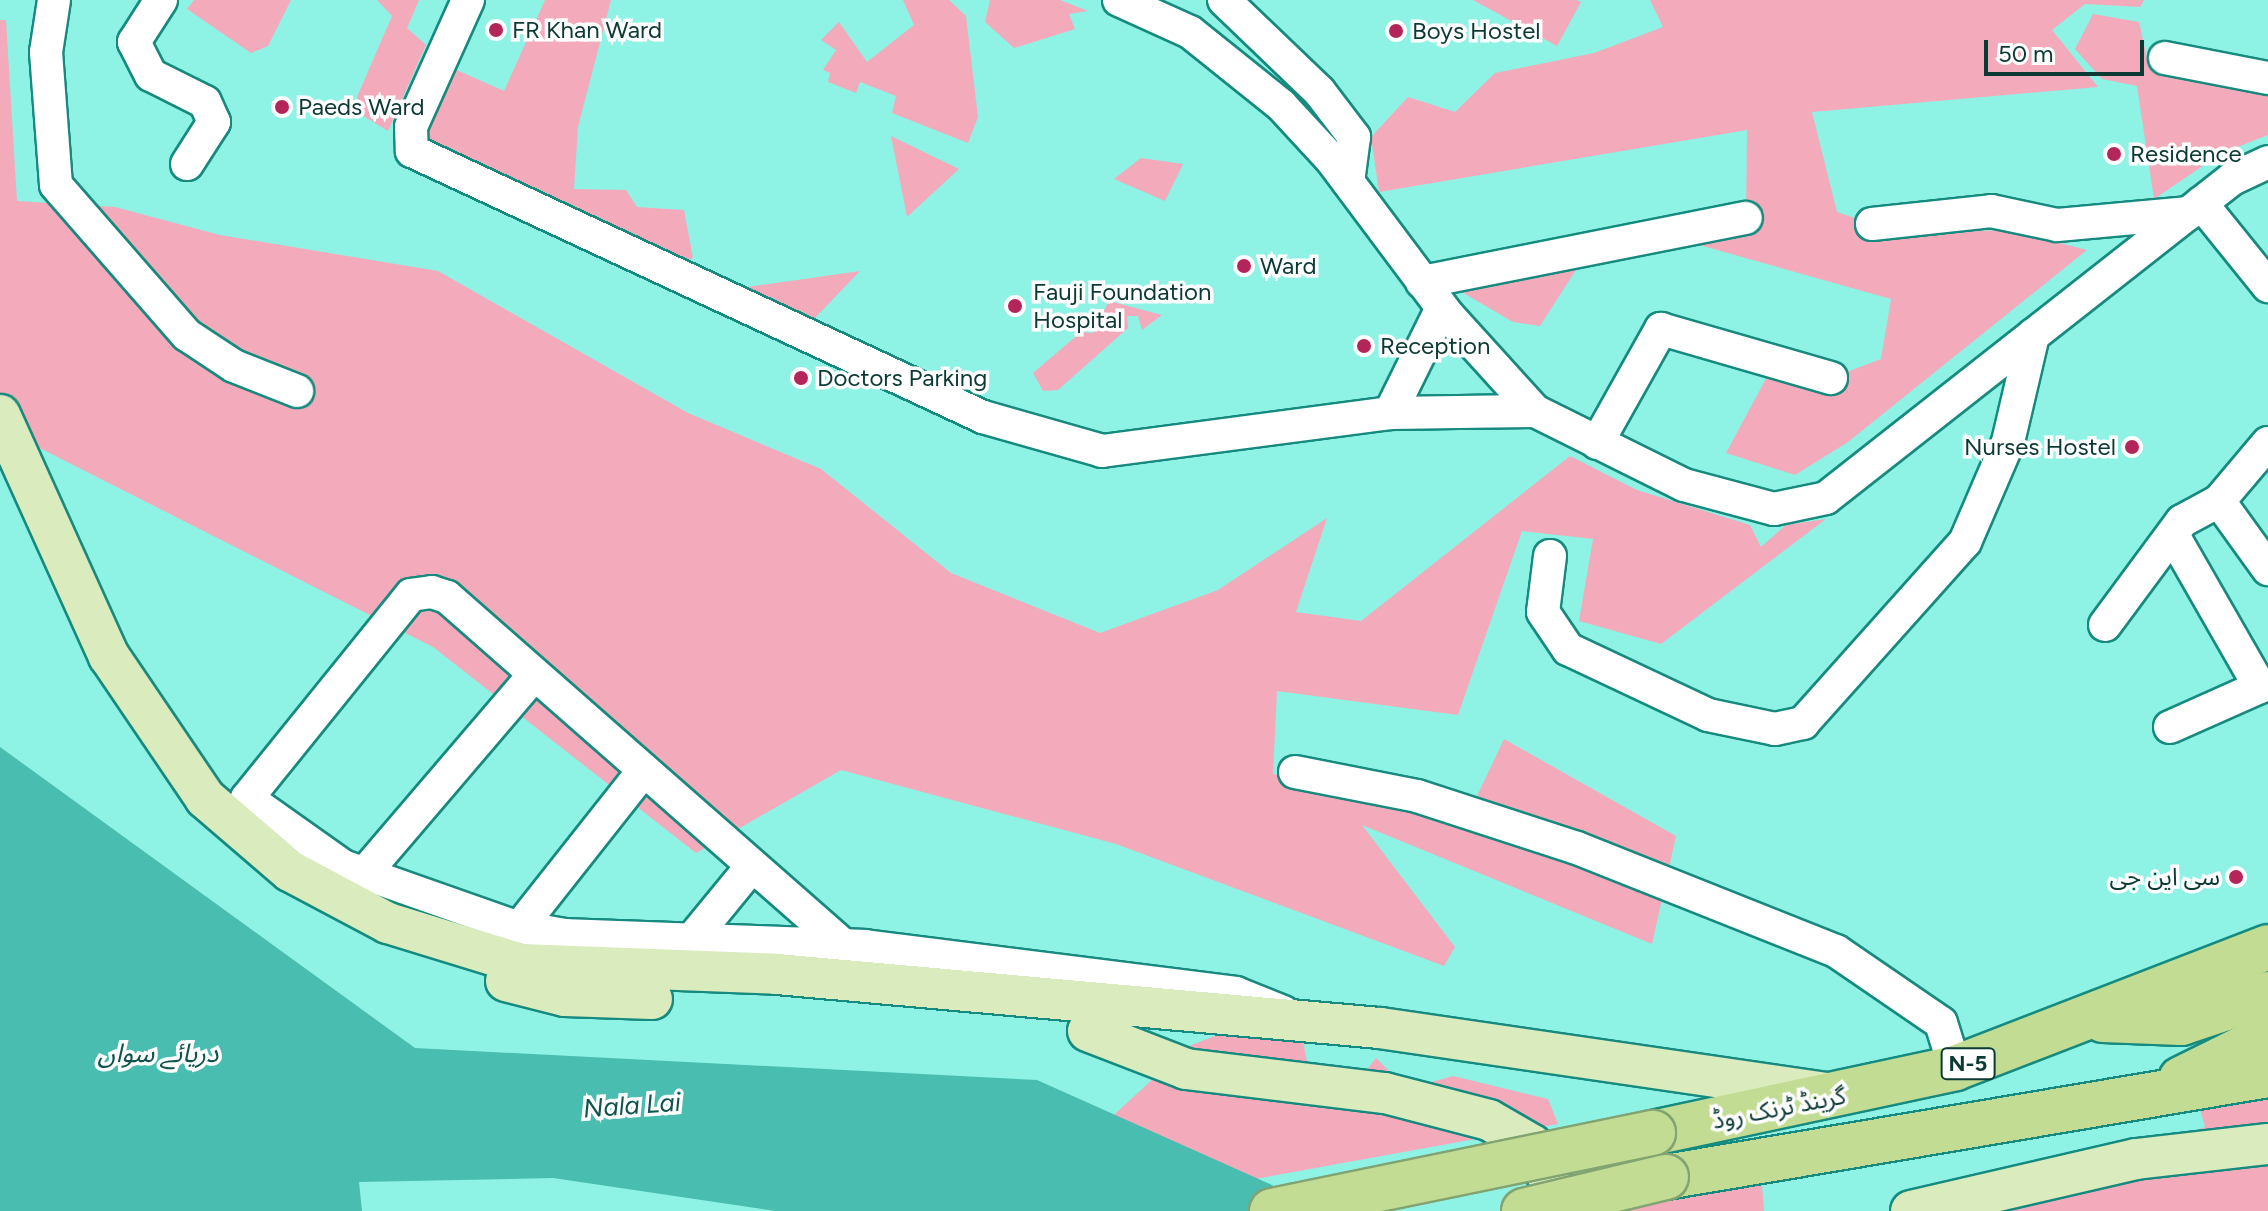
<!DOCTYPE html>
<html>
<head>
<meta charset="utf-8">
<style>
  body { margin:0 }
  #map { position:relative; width:2268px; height:1211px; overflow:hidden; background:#8ef2e5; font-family:Figtree,"Noto Sans Arabic",sans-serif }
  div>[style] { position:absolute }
  .green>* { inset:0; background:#f3abbb }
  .water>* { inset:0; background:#48bdb0 }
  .roads { filter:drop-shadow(2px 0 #168a7f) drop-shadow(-2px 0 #168a7f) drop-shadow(0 2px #168a7f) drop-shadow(0 -2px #168a7f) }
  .minor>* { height:32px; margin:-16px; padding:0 16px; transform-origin:16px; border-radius:16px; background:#fff }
  .major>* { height:40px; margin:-20px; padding:0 20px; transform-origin:20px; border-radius:20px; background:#daebbe }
  .highway>* { height:44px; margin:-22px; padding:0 22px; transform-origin:22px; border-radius:22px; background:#c2dd93 }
  .bridges { filter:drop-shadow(2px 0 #82a472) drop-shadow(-2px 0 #82a472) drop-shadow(0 2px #82a472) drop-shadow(0 -2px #82a472) }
  .highway-bridge>* { height:44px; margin:-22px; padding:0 22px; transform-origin:22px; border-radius:22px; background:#c2dd93 }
  .dots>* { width:22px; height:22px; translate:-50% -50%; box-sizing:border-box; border:4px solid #fefefe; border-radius:50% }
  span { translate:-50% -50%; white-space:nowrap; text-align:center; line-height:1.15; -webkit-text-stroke:7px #fefefe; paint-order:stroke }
  .shield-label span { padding:2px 6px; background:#fefefe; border:2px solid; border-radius:6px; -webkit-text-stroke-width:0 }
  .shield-label { font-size:22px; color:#0b3934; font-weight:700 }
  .poi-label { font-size:24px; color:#0b3934 }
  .left { translate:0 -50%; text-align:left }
  .right { translate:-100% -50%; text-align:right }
  .street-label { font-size:24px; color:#0b3934 }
  .water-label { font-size:26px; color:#0f534c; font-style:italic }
  .scale { position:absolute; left:1984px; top:40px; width:160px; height:36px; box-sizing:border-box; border:4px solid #0b3934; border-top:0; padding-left:10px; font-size:24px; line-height:28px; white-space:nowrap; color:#0b3934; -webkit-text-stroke:6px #fefefe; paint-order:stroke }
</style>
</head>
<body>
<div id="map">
  <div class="green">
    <i style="clip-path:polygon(194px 0,291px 0,268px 46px,251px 53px,187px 9px)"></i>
    <i style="clip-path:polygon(377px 0,419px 0,407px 28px,426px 45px,388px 131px,362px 115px,357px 97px,392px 16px)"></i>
    <i style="clip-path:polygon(545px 0,611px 0,578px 127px,574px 189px,626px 190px,637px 207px,684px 210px,693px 258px,681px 263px,421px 144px,450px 67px,504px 91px)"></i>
    <i style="clip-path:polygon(903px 0,949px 0,966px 16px,978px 117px,968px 143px,892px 113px,896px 96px,860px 82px,856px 93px,828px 82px,830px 73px,823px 70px,836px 50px,821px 40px,839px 22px,867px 62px,914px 25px)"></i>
    <i style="clip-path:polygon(990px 0,1060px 0,1088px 11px,1069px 14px,1075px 29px,1014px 48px,985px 22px)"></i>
    <i style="clip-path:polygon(1473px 0,1576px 0,1581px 2px,1557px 46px)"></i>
    <i style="clip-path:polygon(1650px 0,2144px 0,2140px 7px,2085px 4px,2052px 30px,2098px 87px,1812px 112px,1837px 212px,1872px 224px,1946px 232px,2009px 230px,2087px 250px,1848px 442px,1795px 475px,1726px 453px,1775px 362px,1831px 378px,1881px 359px,1891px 299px,1664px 235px,1746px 218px,1747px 130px,1379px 192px,1371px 137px,1408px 97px,1455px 112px,1495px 73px,1594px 53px,1663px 27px)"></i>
    <i style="clip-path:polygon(2093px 14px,2139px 22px,2147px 58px,2161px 70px,2268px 88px,2268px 135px,2222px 153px,2154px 199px,2137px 86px,2102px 79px,2075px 49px)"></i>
    <i style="clip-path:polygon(0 20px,6px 20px,17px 201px,115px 207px,220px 235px,438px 271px,688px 413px,821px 469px,951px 573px,1100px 633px,1218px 590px,1327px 518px,1296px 612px,1361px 621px,1570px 456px,1637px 490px,1750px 525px,1761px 547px,1786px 525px,1826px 519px,1661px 644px,1579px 621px,1593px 539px,1522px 531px,1458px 715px,1277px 691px,1273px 774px,1469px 813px,1504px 739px,1676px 836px,1652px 944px,1362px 825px,1455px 947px,1444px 966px,1116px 844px,841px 770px,696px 853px,433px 647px,0 428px)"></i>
    <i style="clip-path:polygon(891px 136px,959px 169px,907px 217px)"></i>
    <i style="clip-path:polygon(1141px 158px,1183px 164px,1165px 201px,1114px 179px)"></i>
    <i style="clip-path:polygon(1579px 265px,1540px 326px,1513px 322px,1460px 291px)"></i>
    <i style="clip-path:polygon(860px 271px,813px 320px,740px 288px)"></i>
    <i style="clip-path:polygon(1109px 301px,1162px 315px,1142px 330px,1138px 316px,1127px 316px,1128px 328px,1058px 390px,1043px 391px,1033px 373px,1081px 332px,1093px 333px)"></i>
    <i style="clip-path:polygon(1245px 1024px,1303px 1041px,1313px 1092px,1358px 1081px,1376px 1058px,1407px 1089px,1453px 1076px,1548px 1099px,1558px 1124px,1211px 1187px,1009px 1211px,1189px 1046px)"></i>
    <i style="clip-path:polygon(2268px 1085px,2268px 1211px,1986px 1211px,2205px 1127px,2196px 1095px)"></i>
    <i style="clip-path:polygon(1762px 1185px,1764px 1211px,1589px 1211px,1669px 1189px)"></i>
  </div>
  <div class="water">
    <i style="clip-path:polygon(0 747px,415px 1048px,1037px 1080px,1330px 1211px,775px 1211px,553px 1178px,359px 1182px,362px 1211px,0 1211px)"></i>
  </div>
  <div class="roads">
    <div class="minor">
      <i style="left:54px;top:0;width:53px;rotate:98.7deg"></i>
      <i style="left:46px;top:52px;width:133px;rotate:85.7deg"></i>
      <i style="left:56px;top:185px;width:199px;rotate:48.9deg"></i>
      <i style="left:187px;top:335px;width:56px;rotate:33.4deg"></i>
      <i style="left:234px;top:366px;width:68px;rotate:21.6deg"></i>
      <i style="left:161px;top:0;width:50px;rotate:122.7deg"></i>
      <i style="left:134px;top:42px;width:37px;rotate:63deg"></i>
      <i style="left:151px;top:75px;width:60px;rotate:26.6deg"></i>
      <i style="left:205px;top:102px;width:22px;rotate:66deg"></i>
      <i style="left:214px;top:122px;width:50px;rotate:122.7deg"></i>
      <i style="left:468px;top:0;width:139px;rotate:114.2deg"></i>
      <i style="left:411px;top:127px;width:24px;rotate:88deg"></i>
      <i style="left:412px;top:151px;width:630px;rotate:24.98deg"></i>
      <i style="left:983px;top:417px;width:124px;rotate:15.9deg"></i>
      <i style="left:1102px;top:451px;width:290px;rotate:-7.5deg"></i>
      <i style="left:1390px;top:413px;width:145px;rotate:-0.8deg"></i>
      <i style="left:1119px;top:0;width:78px;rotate:24.3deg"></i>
      <i style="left:1190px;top:32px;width:117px;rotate:38.7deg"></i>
      <i style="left:1281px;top:105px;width:74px;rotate:47.2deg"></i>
      <i style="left:1331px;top:159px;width:194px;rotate:53.2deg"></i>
      <i style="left:1447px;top:314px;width:131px;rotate:47.8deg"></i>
      <i style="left:1535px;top:411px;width:166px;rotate:26.4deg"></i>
      <i style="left:1684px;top:485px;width:93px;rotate:14.9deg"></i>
      <i style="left:1774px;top:509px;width:53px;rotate:-11.9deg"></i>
      <i style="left:1826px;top:498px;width:516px;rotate:-38.16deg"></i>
      <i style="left:2232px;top:179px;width:40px;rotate:-25deg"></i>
      <i style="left:1224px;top:0;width:132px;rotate:43.8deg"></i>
      <i style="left:1319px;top:91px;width:58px;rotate:52.7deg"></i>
      <i style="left:1354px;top:137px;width:45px;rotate:97.6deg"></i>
      <i style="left:2165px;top:58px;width:105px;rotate:11deg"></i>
      <i style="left:2201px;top:203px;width:107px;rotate:51.1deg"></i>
      <i style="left:1872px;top:224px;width:120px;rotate:-6.2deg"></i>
      <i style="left:1991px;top:211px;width:67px;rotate:12deg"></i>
      <i style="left:2057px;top:225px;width:133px;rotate:-5.2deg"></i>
      <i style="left:1422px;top:282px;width:330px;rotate:-11.2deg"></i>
      <i style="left:1390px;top:413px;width:117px;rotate:-63.7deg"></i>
      <i style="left:1597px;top:443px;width:131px;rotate:-60.7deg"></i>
      <i style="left:1661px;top:329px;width:177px;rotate:16.1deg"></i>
      <i style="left:2219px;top:501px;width:84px;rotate:54.2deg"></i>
      <i style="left:1550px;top:556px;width:56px;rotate:97.1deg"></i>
      <i style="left:1543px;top:612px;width:45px;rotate:56deg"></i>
      <i style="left:1568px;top:649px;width:155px;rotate:25.2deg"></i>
      <i style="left:1708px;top:715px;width:68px;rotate:11.8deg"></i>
      <i style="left:1775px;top:729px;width:29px;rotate:-12deg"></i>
      <i style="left:1803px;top:723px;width:243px;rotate:-48.2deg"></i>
      <i style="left:1965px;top:542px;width:109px;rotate:-66.7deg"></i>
      <i style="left:2008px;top:442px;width:110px;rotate:-76.8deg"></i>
      <i style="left:2105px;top:625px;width:129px;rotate:-53.5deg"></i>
      <i style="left:2182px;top:521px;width:42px;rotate:-28.4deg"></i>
      <i style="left:2219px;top:501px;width:76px;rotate:-49.8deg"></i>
      <i style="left:2170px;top:727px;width:98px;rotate:-24deg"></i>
      <i style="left:2260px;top:687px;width:173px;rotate:-119.8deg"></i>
      <i style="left:1295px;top:772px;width:124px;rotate:11.1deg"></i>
      <i style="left:1417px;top:796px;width:168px;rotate:18deg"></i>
      <i style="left:1577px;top:848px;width:279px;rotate:21.7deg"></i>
      <i style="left:1836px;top:951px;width:127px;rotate:34.4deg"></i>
      <i style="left:1941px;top:1023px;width:47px;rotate:72.7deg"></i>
      <i style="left:364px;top:874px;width:262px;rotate:-49.5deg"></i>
      <i style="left:520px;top:927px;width:199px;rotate:-51.7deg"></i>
      <i style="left:693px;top:938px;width:93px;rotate:-50.7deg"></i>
      <i style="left:842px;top:944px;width:526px;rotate:-138.7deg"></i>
      <i style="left:447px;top:597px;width:16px;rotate:-162deg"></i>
      <i style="left:432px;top:592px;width:21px;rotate:172deg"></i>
      <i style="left:411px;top:595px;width:261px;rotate:128.9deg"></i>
      <i style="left:247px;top:798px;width:118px;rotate:35.3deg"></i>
      <i style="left:343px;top:866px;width:180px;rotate:19.4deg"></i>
      <i style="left:513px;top:926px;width:53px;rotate:9.8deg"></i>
      <i style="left:565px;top:935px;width:300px;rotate:2.1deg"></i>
      <i style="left:865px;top:946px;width:374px;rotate:7.2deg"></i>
      <i style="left:1236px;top:993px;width:51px;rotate:22deg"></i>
    </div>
    <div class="major">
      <i style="left:0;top:415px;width:265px;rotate:65.7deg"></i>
      <i style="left:109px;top:656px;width:171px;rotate:55.9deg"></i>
      <i style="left:205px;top:798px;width:112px;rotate:40.7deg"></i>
      <i style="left:290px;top:871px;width:111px;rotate:28deg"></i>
      <i style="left:388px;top:923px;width:139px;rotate:17.1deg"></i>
      <i style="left:521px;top:964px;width:256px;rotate:2.2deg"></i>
      <i style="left:777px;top:974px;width:605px;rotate:5.12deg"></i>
      <i style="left:1380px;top:1028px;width:452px;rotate:8.3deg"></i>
      <i style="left:506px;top:981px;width:61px;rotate:14.3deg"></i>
      <i style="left:565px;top:996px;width:87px;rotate:2deg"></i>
      <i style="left:1088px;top:1031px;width:105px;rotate:21.2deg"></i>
      <i style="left:1186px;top:1069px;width:200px;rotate:6.9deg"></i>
      <i style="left:1385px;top:1093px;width:107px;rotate:14.6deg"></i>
      <i style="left:1489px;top:1120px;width:50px;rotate:30.2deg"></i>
      <i style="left:1532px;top:1145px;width:74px;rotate:63.4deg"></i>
      <i style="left:1911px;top:1211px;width:231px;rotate:-13deg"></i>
      <i style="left:2136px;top:1159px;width:133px;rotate:-6.5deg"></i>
    </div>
    <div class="highway">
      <i style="left:2103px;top:1020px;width:78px;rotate:2.2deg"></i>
      <i style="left:2181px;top:1023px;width:92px;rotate:-18.4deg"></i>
      <i style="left:2181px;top:1079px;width:97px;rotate:-26.3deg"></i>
      <i style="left:1653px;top:1133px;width:309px;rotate:-12.1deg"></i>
      <i style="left:1955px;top:1068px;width:336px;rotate:-21.1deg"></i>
      <i style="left:1666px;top:1177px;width:611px;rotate:-9.62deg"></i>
    </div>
  </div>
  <div class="bridges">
    <div class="highway-bridge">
      <i style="left:1272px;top:1211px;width:389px;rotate:-11.6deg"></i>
      <i style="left:1524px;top:1211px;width:146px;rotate:-13.5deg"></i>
    </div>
  </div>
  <div class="dots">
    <i style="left:496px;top:30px;background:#b42559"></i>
    <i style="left:1396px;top:31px;background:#b42559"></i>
    <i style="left:282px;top:107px;background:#b42559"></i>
    <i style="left:2114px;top:154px;background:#b42559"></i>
    <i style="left:1244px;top:266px;background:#b42559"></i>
    <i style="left:1015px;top:306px;background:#b42559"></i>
    <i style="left:1364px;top:346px;background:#b42559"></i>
    <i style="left:801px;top:378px;background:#b42559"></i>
    <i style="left:2132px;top:447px;background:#b42559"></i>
    <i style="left:2236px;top:877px;background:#b42559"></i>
  </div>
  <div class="shield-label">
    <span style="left:1968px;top:1064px">N-5</span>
  </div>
  <div class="poi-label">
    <span class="left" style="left:512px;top:30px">FR Khan Ward</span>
    <span class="left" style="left:1412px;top:31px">Boys Hostel</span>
    <span class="left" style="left:298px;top:107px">Paeds Ward</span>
    <span class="left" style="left:2130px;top:154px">Residence</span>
    <span class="left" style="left:1260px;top:266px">Ward</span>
    <span class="left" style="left:1033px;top:306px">Fauji Foundation<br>Hospital</span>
    <span class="left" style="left:1380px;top:346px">Reception</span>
    <span class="left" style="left:817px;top:378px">Doctors Parking</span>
    <span class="right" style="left:2116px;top:447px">Nurses Hostel</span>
    <span class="right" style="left:2220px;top:877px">سی این جی</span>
  </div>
  <div class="street-label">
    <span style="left:1779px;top:1108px;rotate:-11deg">گرینڈ ٹرنک روڈ</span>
  </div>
  <div class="water-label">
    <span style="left:158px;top:1054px">دریائے سواں</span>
    <span style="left:632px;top:1106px;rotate:-4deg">Nala Lai</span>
  </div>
  <div class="scale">50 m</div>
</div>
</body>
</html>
